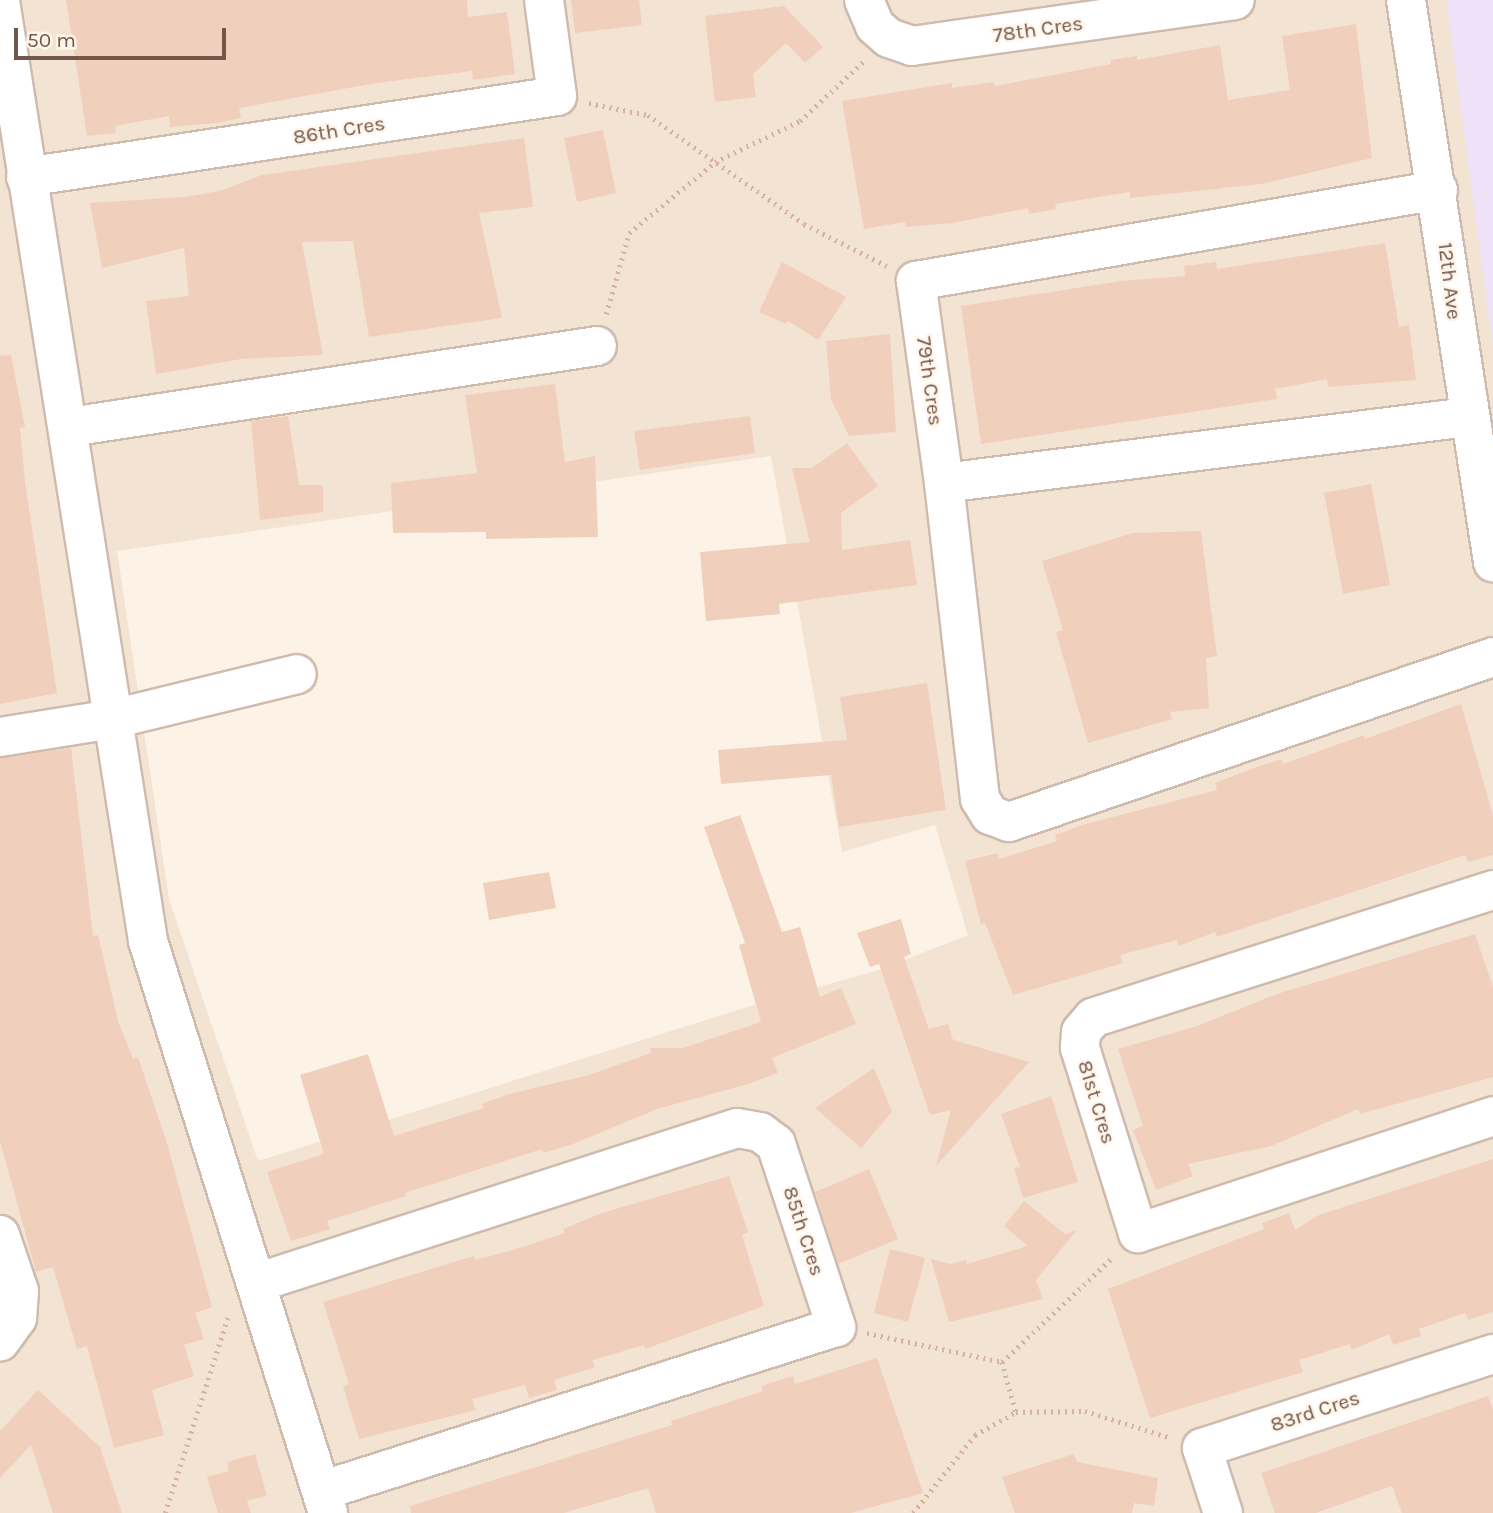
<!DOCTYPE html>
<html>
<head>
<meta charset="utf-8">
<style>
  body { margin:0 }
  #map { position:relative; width:1493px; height:1513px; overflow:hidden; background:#fcf2e5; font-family:Karla,sans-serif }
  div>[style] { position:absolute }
  .residential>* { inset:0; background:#f3e3d3 }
  .education>* { inset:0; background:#efe2f8 }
  .building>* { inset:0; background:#f1cfbd }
  .path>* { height:4.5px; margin-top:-2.25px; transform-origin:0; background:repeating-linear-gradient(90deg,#d6b2a0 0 2px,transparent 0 7px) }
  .roads { filter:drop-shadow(2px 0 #cfbbae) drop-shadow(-2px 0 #cfbbae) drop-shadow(0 2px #cfbbae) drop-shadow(0 -2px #cfbbae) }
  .minor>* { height:38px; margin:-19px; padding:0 19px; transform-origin:19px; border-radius:19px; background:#fff }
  span { translate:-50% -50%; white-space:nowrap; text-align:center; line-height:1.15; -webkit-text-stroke:5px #fff6eb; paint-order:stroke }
  .street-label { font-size:21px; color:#74574b }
  .scale { position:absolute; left:14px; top:28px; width:212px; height:32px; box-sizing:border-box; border:4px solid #74574b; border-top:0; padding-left:9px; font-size:21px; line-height:24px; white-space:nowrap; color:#74574b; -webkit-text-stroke:5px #fff6eb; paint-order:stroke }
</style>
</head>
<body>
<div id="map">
  <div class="residential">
    <i style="clip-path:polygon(evenodd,0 0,1493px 0,1493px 1513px,0 1513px,0 0,771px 456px,842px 852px,935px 825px,968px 935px,882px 969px,744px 1008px,258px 1161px,169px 899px,117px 551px,771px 456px)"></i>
  </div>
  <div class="education">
    <i style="clip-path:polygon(1446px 0,1493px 0,1493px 348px)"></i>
  </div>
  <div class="building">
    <i style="clip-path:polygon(66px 0,467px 0,468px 17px,507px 12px,515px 74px,473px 80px,472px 71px,376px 83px,239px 108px,241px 118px,217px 123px,170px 127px,169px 116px,115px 126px,116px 133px,87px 136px)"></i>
    <i style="clip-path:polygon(571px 0,639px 0,642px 25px,575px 33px)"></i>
    <i style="clip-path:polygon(784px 6px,823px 47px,805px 63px,786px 43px,753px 74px,756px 97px,715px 102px,705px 16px)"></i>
    <i style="clip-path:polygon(1356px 24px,1372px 158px,1261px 184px,1130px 198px,1130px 192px,1055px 204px,1056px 209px,1029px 214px,1028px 208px,953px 223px,906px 227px,905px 222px,864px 229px,842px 101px,952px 83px,952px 88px,994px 82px,995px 86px,1111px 64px,1110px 60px,1137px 56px,1137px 60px,1220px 45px,1228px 100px,1290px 90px,1282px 36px)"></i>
    <i style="clip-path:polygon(603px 130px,616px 193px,577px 202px,564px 138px)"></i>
    <i style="clip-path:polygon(524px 138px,533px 207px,479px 213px,502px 318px,369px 337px,353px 241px,302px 242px,323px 355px,241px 359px,156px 374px,146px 301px,189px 296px,184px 248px,102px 268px,90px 203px,184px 197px,220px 191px,262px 175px)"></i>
    <i style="clip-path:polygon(1385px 243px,1399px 327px,1409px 325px,1416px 380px,1328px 387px,1327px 379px,1275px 389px,1277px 399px,981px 444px,961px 306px,1121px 281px,1185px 276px,1184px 266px,1216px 262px,1217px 269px)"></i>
    <i style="clip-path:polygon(782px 262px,846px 297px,818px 340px,788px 321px,786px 324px,759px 312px)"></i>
    <i style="clip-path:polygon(890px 334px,896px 432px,849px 436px,831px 399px,826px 341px)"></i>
    <i style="clip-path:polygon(11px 355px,25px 427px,20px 428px,25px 482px,57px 693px,0 704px,0 356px)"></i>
    <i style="clip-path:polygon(555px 384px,565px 462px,595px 456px,598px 537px,486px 539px,486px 532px,393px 533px,391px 483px,477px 473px,465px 395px)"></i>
    <i style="clip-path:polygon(288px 416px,299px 485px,323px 485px,323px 512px,260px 520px,251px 421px)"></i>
    <i style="clip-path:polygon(750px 416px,755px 453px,640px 470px,634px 431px)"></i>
    <i style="clip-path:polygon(847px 443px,878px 486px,841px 513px,842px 550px,910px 540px,917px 585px,779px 604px,780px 614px,706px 621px,700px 552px,810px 542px,792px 468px,812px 468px)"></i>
    <i style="clip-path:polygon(1371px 484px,1390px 585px,1343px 594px,1324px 493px)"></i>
    <i style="clip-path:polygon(1201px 531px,1217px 656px,1206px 658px,1209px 708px,1170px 712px,1172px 719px,1088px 743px,1056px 632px,1063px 630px,1042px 561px,1133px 533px)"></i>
    <i style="clip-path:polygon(927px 683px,946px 810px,839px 827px,831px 775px,721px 784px,718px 750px,847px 740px,840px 697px)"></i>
    <i style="clip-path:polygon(1461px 704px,1493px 815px,1493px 855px,1468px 862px,1465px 855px,1217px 937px,1215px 932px,1179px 946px,1177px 940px,1120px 955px,1123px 963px,1013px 995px,985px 923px,981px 924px,965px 861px,998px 853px,999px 859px,1057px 841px,1055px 835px,1082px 825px,1217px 790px,1215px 783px,1251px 769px,1281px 759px,1283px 764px,1364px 735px,1365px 739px)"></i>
    <i style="clip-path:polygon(71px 748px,93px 936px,98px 935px,118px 1021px,133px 1059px,138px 1057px,167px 1143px,212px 1307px,195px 1313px,204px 1339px,184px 1345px,194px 1376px,152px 1390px,164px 1435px,114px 1448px,87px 1346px,77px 1349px,53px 1267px,36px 1272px,0 1141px,0 758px)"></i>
    <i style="clip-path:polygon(740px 815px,782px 932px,800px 927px,820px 997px,841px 988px,856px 1024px,772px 1058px,778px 1073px,748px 1084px,657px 1109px,573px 1144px,543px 1153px,542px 1149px,405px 1193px,406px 1196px,327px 1221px,330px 1229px,291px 1241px,267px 1172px,324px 1154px,300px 1075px,368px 1054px,394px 1136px,484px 1108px,482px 1104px,509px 1094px,589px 1075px,651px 1053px,650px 1048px,683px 1048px,761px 1022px,739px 945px,745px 943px,704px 827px)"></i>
    <i style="clip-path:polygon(549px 872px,556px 908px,489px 920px,483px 883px)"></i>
    <i style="clip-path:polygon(901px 919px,911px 954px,904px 957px,929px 1029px,948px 1024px,953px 1040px,1029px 1062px,936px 1166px,951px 1110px,930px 1115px,879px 964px,870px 967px,857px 933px)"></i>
    <i style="clip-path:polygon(1475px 934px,1493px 987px,1493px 1077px,1360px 1114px,1358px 1109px,1271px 1146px,1188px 1164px,1193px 1176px,1156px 1190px,1133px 1130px,1143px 1126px,1118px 1049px,1197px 1026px,1277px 994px)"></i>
    <i style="clip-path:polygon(874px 1068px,892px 1112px,861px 1148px,815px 1108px)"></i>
    <i style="clip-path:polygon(1051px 1096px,1078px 1182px,1023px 1198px,1014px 1168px,1020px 1167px,1001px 1114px)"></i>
    <i style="clip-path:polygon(1493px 1159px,1493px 1312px,1468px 1320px,1465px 1313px,1419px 1329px,1421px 1336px,1393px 1345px,1389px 1334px,1352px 1350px,1350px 1344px,1299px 1360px,1303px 1372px,1150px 1418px,1108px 1289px,1264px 1229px,1262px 1223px,1289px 1213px,1295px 1230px,1319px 1215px)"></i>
    <i style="clip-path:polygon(869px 1169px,898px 1239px,838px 1264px,815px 1192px)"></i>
    <i style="clip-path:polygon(729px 1176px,748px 1232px,742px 1235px,764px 1306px,645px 1349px,644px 1345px,593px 1360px,595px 1367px,554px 1380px,557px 1390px,529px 1398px,525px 1385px,472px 1399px,476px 1410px,359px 1439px,343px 1386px,349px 1384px,323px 1302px,474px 1256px,475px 1260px,513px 1250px,565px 1233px,563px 1229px,602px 1213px)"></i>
    <i style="clip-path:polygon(1024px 1201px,1065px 1234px,1077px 1230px,1036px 1280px,1043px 1299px,949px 1322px,931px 1259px,950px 1264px,966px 1260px,967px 1264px,1028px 1246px,1004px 1226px)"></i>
    <i style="clip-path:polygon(890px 1249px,925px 1258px,908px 1322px,874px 1313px)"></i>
    <i style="clip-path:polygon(877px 1358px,923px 1493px,851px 1513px,656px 1513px,648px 1488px,564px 1513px,411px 1513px,410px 1506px,672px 1425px,671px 1421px,763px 1391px,761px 1386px,793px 1376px,795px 1384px)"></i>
    <i style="clip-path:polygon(38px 1390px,100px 1447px,122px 1513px,53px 1513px,31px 1445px,0 1478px,0 1431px)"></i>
    <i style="clip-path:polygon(1488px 1396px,1493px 1410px,1493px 1513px,1402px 1513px,1392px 1486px,1316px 1513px,1275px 1513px,1261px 1473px)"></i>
    <i style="clip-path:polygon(255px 1454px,267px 1495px,247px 1501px,251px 1513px,218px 1513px,207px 1477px,229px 1471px,227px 1462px)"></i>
    <i style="clip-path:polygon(1074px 1454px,1077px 1462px,1158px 1478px,1154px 1506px,1134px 1503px,1132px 1513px,1015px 1513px,1002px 1477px)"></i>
  </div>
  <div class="path">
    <i style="left:589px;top:103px;width:60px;rotate:11.5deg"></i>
    <i style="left:648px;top:115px;width:190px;rotate:34.9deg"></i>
    <i style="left:804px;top:224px;width:93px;rotate:26.8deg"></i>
    <i style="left:606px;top:314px;width:84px;rotate:-74.1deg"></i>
    <i style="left:629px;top:233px;width:112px;rotate:-39.5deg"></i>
    <i style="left:715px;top:162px;width:94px;rotate:-25.8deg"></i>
    <i style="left:800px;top:121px;width:89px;rotate:-43.2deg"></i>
    <i style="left:867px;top:1333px;width:138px;rotate:12.1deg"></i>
    <i style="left:1002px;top:1362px;width:154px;rotate:-43.4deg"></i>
    <i style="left:1002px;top:1362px;width:52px;rotate:74.4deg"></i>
    <i style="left:165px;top:1513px;width:209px;rotate:-72.2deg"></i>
    <i style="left:913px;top:1513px;width:100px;rotate:-51.5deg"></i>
    <i style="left:975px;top:1435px;width:47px;rotate:-29.3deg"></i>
    <i style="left:1016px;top:1412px;width:69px;rotate:-0.8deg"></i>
    <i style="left:1085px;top:1411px;width:90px;rotate:17.4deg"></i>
  </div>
  <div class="roads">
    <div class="minor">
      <i style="left:864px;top:0;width:28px;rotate:67deg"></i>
      <i style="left:875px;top:26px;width:18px;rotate:41deg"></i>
      <i style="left:889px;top:38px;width:24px;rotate:19deg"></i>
      <i style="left:912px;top:46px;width:326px;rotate:-8.1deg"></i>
      <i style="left:1406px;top:0;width:569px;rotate:81.2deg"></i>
      <i style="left:0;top:1px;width:952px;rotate:81.05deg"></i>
      <i style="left:148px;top:941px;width:600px;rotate:72.53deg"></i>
      <i style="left:26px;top:177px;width:537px;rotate:-8.67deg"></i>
      <i style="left:557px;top:96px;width:97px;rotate:-97.7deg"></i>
      <i style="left:1438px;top:190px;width:530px;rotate:170.11deg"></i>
      <i style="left:916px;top:281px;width:204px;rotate:82.1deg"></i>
      <i style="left:944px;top:483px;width:528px;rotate:-7.18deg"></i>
      <i style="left:70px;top:427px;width:533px;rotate:-8.74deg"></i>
      <i style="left:944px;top:483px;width:318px;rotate:83.5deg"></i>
      <i style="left:980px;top:799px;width:19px;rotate:58deg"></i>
      <i style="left:990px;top:815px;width:20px;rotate:20deg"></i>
      <i style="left:1009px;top:822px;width:511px;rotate:-18.82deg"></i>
      <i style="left:0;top:737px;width:114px;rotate:-9.1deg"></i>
      <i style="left:113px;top:719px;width:189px;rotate:-13.7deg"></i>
      <i style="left:1493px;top:890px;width:420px;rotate:162.3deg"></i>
      <i style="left:1093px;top:1018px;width:18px;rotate:131deg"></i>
      <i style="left:1081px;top:1032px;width:16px;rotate:94deg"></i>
      <i style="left:1080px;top:1048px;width:194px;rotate:72.6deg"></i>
      <i style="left:1138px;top:1233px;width:374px;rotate:-18.2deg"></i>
      <i style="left:0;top:1235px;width:59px;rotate:71.3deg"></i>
      <i style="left:19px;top:1291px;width:27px;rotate:94deg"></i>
      <i style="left:17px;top:1318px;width:29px;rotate:126deg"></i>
      <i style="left:256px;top:1283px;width:505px;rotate:-17.86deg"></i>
      <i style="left:737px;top:1128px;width:23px;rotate:10deg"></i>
      <i style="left:760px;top:1132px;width:20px;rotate:37deg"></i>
      <i style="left:776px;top:1144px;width:193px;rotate:71.8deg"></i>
      <i style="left:836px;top:1327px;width:540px;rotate:162.34deg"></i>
      <i style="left:1223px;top:1513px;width:68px;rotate:-107.9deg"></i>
      <i style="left:1202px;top:1448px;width:306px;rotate:-17.9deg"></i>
    </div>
  </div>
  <div class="street-label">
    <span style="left:1038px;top:29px;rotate:-8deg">78th Cres</span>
    <span style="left:339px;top:130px;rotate:-9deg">86th Cres</span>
    <span style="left:1450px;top:281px;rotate:83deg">12th Ave</span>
    <span style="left:930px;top:381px;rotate:82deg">79th Cres</span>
    <span style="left:1097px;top:1102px;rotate:73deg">81st Cres</span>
    <span style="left:804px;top:1231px;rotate:72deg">85th Cres</span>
    <span style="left:1315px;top:1411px;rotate:-18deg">83rd Cres</span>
  </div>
  <div class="scale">50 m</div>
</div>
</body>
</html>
